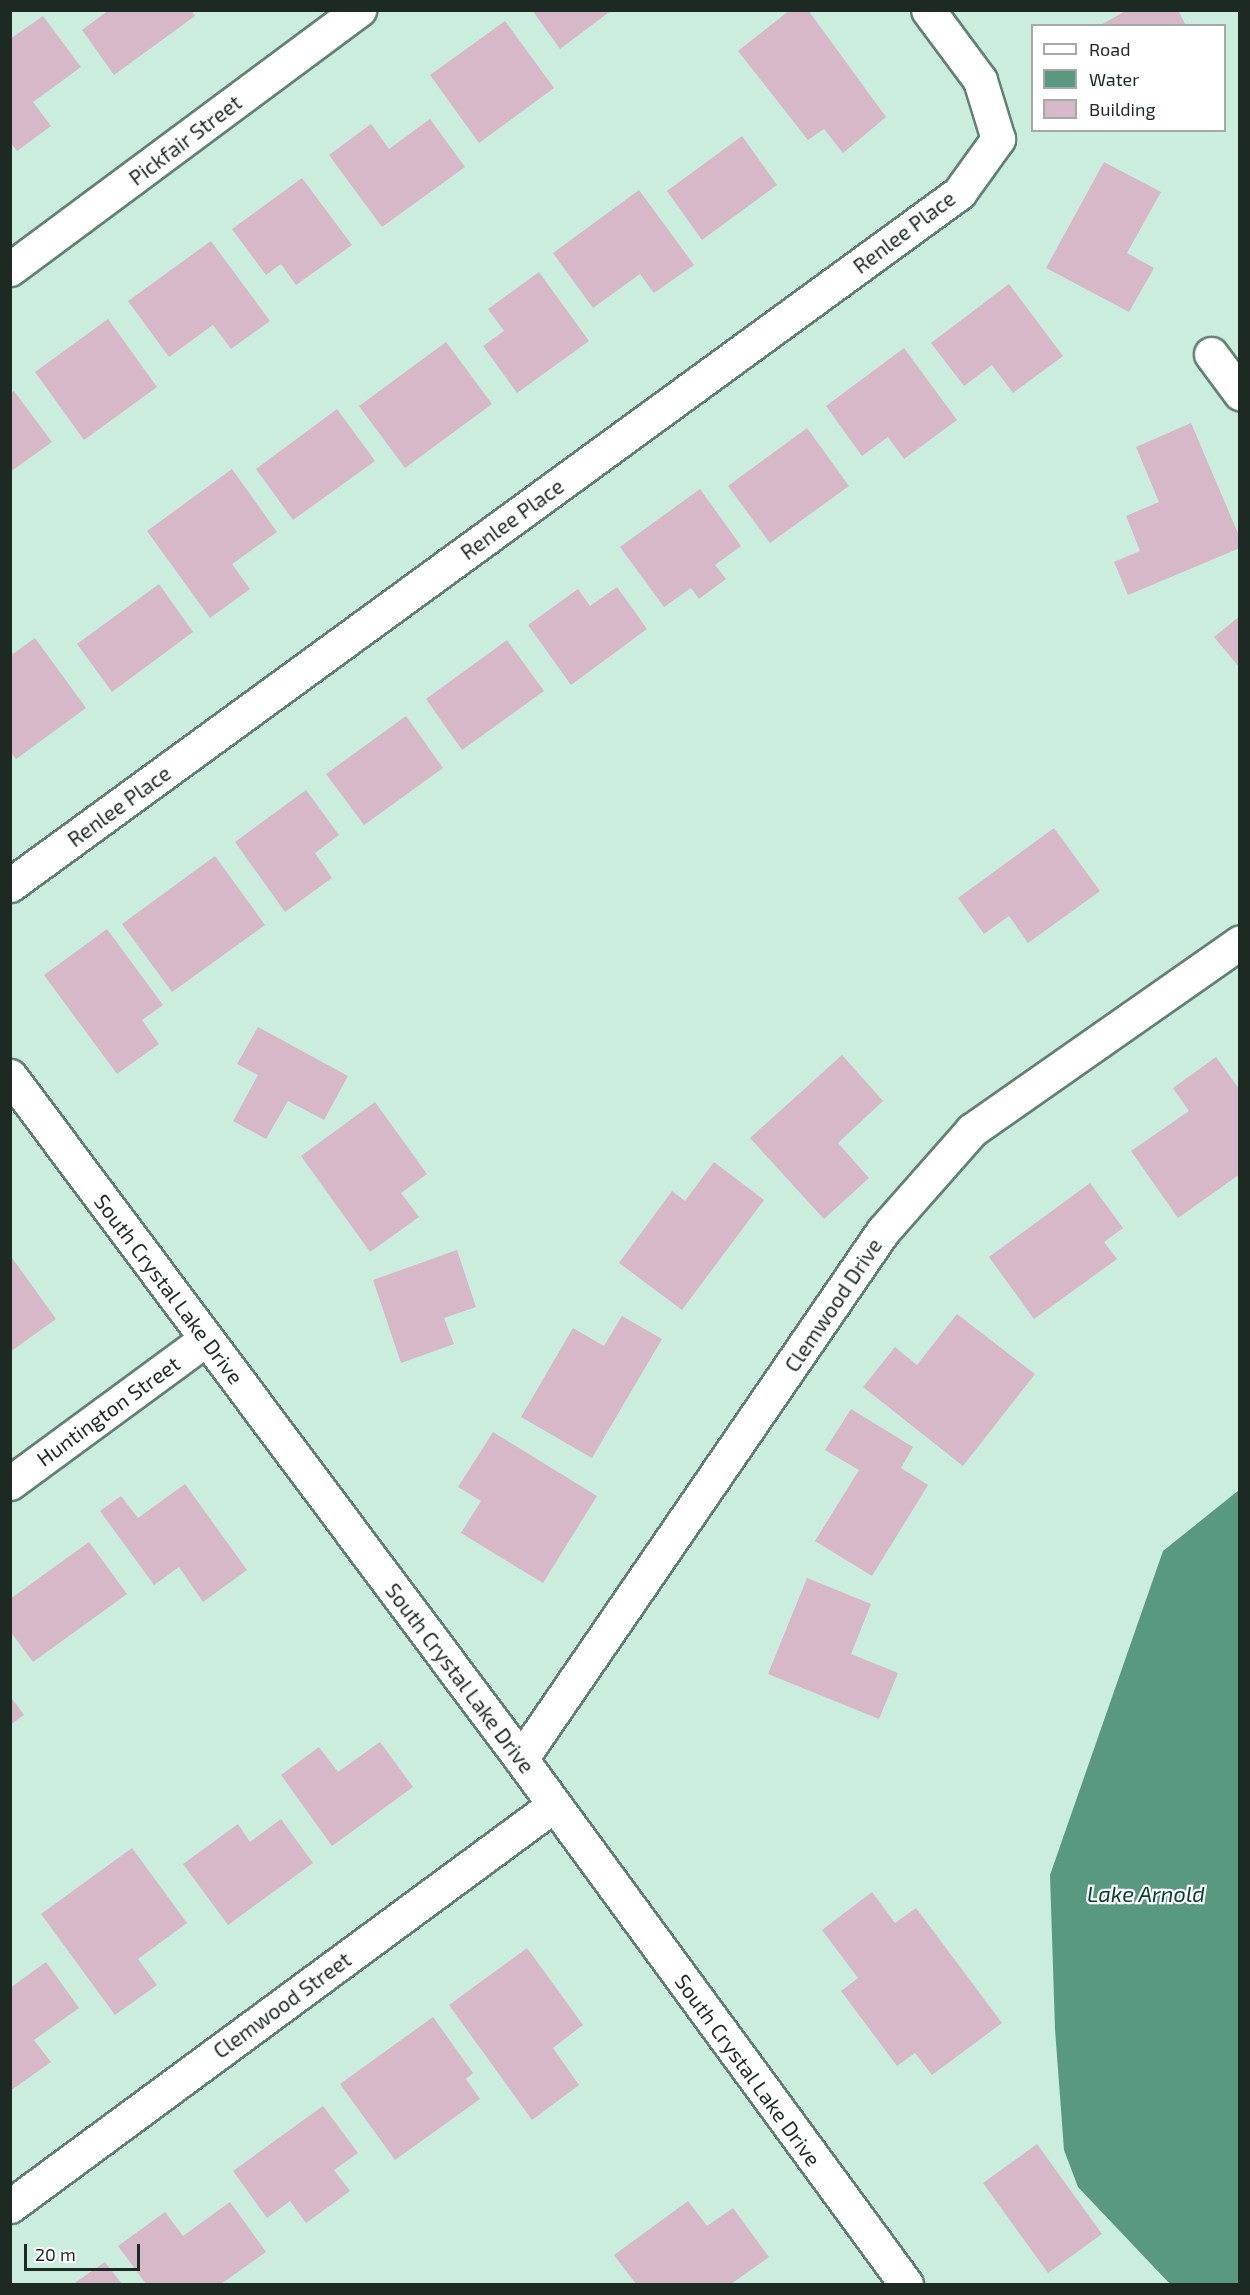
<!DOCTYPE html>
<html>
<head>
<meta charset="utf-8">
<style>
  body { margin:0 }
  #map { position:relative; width:1250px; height:2295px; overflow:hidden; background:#cbedde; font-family:"Exo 2",sans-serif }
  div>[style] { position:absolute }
  .water>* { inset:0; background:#59997f }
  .building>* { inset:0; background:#d6b8c9 }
  .roads { filter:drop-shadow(2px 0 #628174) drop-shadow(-2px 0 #628174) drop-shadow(0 2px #628174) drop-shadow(0 -2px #628174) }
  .minor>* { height:33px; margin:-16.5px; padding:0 16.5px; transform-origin:16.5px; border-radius:16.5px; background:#fff }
  .tertiary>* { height:33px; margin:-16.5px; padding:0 16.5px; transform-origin:16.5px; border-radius:16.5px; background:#fff }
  span { translate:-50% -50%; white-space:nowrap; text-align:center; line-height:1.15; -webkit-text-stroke:4.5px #fff; paint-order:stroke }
  .street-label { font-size:21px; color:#1d2a24 }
  .water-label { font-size:22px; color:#08402e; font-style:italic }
  .frame { position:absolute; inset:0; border:12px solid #1d2a24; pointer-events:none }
  .legend { position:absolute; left:1031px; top:24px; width:195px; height:108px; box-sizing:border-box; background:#fff; border:2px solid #a5aaa7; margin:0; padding:8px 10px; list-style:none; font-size:18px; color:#1d2a24 }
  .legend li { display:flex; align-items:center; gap:12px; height:30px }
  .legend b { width:30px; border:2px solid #a5aaa7 }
  .scale { position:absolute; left:24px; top:2244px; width:116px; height:27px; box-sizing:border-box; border:3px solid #1d2a24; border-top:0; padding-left:8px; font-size:18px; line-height:21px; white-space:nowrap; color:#1d2a24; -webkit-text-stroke:4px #fff; paint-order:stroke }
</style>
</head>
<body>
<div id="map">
  <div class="water">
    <i style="clip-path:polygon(1239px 1490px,1239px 2284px,1170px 2284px,1078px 2187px,1064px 2150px,1055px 2029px,1050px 1875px,1163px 1551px)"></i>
  </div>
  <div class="building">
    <i style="clip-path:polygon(109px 10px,191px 10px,195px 16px,114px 75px,82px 30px)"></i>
    <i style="clip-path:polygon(532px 10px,612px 10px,560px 49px)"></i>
    <i style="clip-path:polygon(790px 10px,808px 10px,886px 117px,843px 153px,824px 129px,808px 140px,738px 51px)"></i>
    <i style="clip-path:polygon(1127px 10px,1178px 10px,1186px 26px,1099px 26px)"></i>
    <i style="clip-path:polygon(43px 16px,81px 67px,33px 102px,51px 126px,17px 151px,10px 142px,10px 39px)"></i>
    <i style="clip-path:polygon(505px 21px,554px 88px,479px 143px,430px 75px)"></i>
    <i style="clip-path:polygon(430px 119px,465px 167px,382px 227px,329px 155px,371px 124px,389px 149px)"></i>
    <i style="clip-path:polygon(742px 136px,777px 185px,702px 240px,667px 191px)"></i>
    <i style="clip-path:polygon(1104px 162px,1161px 192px,1127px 253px,1154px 268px,1129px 312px,1046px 268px)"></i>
    <i style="clip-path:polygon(302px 178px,352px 245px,296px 285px,281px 264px,266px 275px,232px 229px)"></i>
    <i style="clip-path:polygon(639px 190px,694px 265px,654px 293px,640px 274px,593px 308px,553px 253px)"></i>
    <i style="clip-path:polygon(211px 241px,270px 321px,231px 349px,213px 325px,169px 357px,128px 301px)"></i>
    <i style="clip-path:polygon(539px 272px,589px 341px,517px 393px,483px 346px,504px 331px,488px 309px)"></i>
    <i style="clip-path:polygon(1009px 284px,1063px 356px,1013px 393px,992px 365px,964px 386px,931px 343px)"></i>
    <i style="clip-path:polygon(108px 319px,157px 387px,84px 440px,35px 372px)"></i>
    <i style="clip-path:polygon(446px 342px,492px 404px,405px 468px,359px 406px)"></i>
    <i style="clip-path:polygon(904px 348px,957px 420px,904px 459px,888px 437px,862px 456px,826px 406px)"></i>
    <i style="clip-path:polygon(14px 391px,52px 442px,10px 472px,10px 394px)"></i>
    <i style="clip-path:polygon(337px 409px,375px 461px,293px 520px,256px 469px)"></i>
    <i style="clip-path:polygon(1191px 423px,1240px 538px,1240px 548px,1128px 595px,1114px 562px,1140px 551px,1126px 516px,1159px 502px,1136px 447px)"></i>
    <i style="clip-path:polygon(807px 428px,849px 486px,770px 543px,728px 486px)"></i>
    <i style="clip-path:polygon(232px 469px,277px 532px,232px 564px,250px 589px,210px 618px,147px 531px)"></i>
    <i style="clip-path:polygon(700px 489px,741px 546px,715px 565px,726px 579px,699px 599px,691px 588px,664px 607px,620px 547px)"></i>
    <i style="clip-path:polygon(159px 584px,193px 632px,112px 692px,77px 644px)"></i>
    <i style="clip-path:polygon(617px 587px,647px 629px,571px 685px,528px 625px,578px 589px,590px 606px)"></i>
    <i style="clip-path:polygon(1240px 616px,1240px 668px,1214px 637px)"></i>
    <i style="clip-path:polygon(35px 638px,86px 708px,16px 759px,10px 751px,10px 656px)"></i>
    <i style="clip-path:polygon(507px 640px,544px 691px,462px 750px,426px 699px)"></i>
    <i style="clip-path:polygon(406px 716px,443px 768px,364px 825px,326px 774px)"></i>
    <i style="clip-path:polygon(306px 790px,339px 835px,315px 853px,332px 878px,285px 912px,235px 842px)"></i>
    <i style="clip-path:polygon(1054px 828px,1100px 891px,1028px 943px,1009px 916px,984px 934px,958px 898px)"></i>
    <i style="clip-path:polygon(215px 856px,265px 925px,172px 992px,122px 924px)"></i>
    <i style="clip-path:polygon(107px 929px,163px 1005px,142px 1020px,159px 1044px,117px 1074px,44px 975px)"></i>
    <i style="clip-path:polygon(258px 1027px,348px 1076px,324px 1120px,288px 1101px,266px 1139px,233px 1121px,258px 1075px,237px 1064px)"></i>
    <i style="clip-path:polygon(842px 1055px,883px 1101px,838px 1143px,869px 1178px,824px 1219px,750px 1138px)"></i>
    <i style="clip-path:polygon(1216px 1057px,1240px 1090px,1240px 1174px,1178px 1218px,1131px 1151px,1189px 1111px,1173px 1088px)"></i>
    <i style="clip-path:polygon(375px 1102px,427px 1174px,401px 1193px,419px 1217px,370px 1252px,301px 1156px)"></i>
    <i style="clip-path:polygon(714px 1162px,764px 1200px,682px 1310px,619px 1263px,672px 1191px,685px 1201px)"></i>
    <i style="clip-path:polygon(1090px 1183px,1123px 1228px,1104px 1242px,1117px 1259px,1034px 1319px,989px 1257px)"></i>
    <i style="clip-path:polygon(457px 1250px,476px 1307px,444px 1318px,454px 1344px,401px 1363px,373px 1280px)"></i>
    <i style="clip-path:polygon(10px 1255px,56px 1319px,10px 1352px)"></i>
    <i style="clip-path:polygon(957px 1314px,1035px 1374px,963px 1466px,863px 1387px,895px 1347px,917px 1365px)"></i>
    <i style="clip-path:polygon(622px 1316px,662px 1339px,592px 1458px,521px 1417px,573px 1328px,604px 1346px)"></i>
    <i style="clip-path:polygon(851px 1409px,913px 1447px,901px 1468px,928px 1485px,872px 1576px,815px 1541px,859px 1470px,825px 1450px)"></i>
    <i style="clip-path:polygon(493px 1432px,597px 1496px,543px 1583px,461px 1533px,481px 1501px,458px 1487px)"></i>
    <i style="clip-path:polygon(185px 1484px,247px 1570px,203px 1602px,179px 1567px,154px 1585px,100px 1511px,121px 1496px,138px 1518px)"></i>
    <i style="clip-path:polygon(89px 1542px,127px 1594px,33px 1662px,10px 1631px,10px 1599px)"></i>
    <i style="clip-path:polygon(807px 1578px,871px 1604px,851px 1654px,898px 1673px,879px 1719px,768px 1674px)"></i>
    <i style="clip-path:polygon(10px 1696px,24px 1715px,10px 1725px)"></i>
    <i style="clip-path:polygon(380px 1742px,413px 1787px,332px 1846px,281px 1775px,319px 1747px,338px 1772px)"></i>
    <i style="clip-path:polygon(281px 1819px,313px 1863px,228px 1925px,183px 1864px,238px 1824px,250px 1842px)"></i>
    <i style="clip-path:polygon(132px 1848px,187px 1923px,138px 1959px,157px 1985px,115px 2015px,41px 1914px)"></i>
    <i style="clip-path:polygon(872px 1892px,895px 1923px,916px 1908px,1002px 2023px,932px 2075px,915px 2053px,897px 2066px,841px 1991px,858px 1978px,822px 1930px)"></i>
    <i style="clip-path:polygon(527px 1948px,583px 2025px,553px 2048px,579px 2085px,532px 2120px,449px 2005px)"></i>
    <i style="clip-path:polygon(46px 1962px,79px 2008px,34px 2040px,51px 2062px,10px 2091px,10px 1988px)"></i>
    <i style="clip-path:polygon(433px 2017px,473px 2073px,466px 2079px,480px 2099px,395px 2160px,340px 2084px)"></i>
    <i style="clip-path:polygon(323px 2106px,358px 2153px,334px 2170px,350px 2191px,306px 2223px,290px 2201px,267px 2218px,233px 2171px)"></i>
    <i style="clip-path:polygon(1037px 2144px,1102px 2234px,1048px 2273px,983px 2183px)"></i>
    <i style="clip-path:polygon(688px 2201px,707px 2226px,733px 2208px,769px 2257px,731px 2284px,636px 2284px,614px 2255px)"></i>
    <i style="clip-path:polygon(230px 2202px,266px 2252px,221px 2284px,146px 2284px,118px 2246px,165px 2212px,183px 2236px)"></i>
    <i style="clip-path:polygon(105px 2262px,122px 2284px,73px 2284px)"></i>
  </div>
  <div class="roads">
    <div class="minor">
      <i style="left:10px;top:269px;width:435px;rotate:-36.6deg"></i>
      <i style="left:1211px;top:354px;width:49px;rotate:53.4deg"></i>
      <i style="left:10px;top:885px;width:1175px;rotate:-36.1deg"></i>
      <i style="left:959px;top:193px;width:67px;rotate:-54.2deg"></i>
      <i style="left:998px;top:139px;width:62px;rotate:-107deg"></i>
      <i style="left:980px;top:80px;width:87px;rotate:-126.6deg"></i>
      <i style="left:10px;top:1483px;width:243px;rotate:-36.3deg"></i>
      <i style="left:521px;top:1759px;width:640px;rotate:-55.57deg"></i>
      <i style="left:883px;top:1231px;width:135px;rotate:-48.6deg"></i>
      <i style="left:972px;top:1130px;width:327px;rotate:-35deg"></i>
      <i style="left:10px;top:2206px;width:676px;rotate:-36.4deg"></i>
    </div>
    <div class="tertiary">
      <i style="left:10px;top:1076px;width:853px;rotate:53.2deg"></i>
      <i style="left:521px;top:1759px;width:651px;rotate:53.75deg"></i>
    </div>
  </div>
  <div class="street-label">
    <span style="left:185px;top:140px;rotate:-37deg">Pickfair Street</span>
    <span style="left:904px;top:232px;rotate:-37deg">Renlee Place</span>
    <span style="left:512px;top:519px;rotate:-36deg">Renlee Place</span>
    <span style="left:119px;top:806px;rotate:-36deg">Renlee Place</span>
    <span style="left:169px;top:1289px;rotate:53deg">South Crystal Lake Drive</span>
    <span style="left:833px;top:1305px;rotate:-56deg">Clemwood Drive</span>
    <span style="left:108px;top:1411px;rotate:-36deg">Huntington Street</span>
    <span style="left:460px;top:1678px;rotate:53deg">South Crystal Lake Drive</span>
    <span style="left:282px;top:2005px;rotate:-36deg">Clemwood Street</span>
    <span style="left:748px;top:2070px;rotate:54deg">South Crystal Lake Drive</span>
  </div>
  <div class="water-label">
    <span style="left:1146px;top:1894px">Lake Arnold</span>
  </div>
  <div class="frame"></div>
  <ul class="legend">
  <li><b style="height:8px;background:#fff"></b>Road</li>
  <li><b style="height:16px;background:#59997f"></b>Water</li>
  <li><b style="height:16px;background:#d6b8c9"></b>Building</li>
  </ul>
  <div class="scale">20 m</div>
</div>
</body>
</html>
